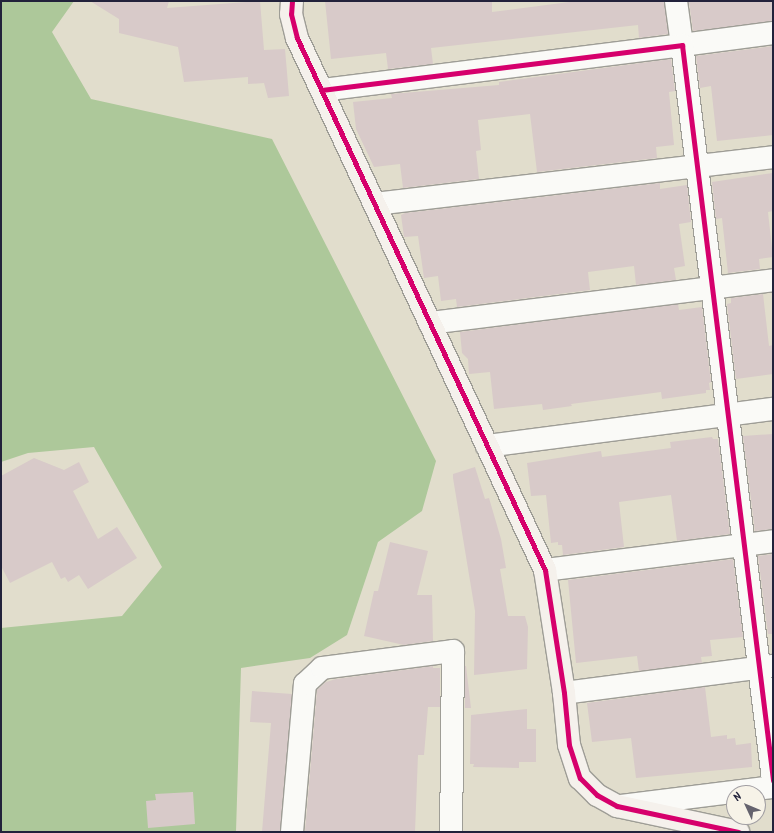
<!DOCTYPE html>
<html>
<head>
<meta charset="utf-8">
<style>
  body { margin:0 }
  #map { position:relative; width:774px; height:833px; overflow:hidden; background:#e1ddcc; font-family:Kalam,sans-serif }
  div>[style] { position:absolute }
  .forest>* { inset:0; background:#adc89a }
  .building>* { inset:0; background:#d8cac9 }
  .roads { filter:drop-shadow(1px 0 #9e9d96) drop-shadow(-1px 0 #9e9d96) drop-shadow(0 1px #9e9d96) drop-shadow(0 -1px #9e9d96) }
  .street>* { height:22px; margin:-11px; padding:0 11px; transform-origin:11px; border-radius:11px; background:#fafaf7 }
  .secondary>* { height:22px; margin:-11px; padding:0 11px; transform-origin:11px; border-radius:11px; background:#f5f1ec }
  .cycleway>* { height:5px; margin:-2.5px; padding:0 2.5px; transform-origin:2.5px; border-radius:2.5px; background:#d6006c }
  span { translate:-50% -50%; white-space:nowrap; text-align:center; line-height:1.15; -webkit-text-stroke:3px #f7f3e8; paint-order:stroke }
  .frame { position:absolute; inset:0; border:2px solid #22223b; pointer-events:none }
  .north { position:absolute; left:726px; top:785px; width:40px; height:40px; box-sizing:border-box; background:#f7f3e8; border:1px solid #a29fa3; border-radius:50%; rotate:314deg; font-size:11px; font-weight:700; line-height:16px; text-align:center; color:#22223b }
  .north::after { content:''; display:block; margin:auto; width:14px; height:18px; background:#65636e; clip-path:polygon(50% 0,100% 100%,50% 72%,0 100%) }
</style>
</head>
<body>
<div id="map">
  <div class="forest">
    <i style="clip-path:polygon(1px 1px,74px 1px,52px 32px,91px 99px,272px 139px,436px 461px,422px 511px,378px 542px,347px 635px,310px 658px,241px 668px,236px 832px,1px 832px,1px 628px,122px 616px,162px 567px,94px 447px,28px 453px,1px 462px)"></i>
  </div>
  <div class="building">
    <i style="clip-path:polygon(90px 1px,169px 1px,167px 8px,260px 1px,264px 50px,285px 49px,289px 96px,268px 98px,264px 83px,248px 84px,248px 77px,184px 82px,178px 47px,119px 33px,119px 19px)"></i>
    <i style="clip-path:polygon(325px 1px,492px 1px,492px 12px,577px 1px,664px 1px,668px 34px,639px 38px,638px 25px,431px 48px,433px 64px,388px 69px,386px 53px,331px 59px)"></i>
    <i style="clip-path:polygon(689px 1px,773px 1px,773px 21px,693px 31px)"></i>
    <i style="clip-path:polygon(773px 46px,773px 135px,717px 141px,711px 86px,700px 88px,696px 56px)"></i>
    <i style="clip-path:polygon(671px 59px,675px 91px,669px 92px,674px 145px,656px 147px,657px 158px,537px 172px,530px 114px,478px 120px,481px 150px,476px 151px,479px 179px,403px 188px,400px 164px,374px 167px,356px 129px,353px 102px,392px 98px,391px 94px,499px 85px,499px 82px)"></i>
    <i style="clip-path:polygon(773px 173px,773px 211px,768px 212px,773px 257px,759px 259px,760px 269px,728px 273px,722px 218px,716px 219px,712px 182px)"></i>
    <i style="clip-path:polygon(660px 183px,660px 189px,687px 185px,691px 222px,679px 224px,685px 266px,674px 268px,676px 280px,636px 285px,634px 266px,588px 272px,590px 290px,457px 307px,456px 299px,441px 301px,438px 276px,424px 278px,418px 236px,404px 237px,401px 215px,405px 213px)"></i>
    <i style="clip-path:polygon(763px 294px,769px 346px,773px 345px,773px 374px,736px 379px,727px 304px,731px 303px,731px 298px)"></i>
    <i style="clip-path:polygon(678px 304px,679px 310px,702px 307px,711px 382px,709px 383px,710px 390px,706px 390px,706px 393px,662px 399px,661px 392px,571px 404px,572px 406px,543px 410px,542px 404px,494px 409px,490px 372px,469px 374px,468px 359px,462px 353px,460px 332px)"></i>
    <i style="clip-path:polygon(773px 434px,773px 529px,755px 531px,743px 436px)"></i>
    <i style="clip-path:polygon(712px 437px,713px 439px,718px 439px,730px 534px,677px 541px,671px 495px,619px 502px,624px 547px,563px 555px,562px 545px,558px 545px,558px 542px,551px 543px,546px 495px,531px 496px,527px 463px,601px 451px,602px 457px,671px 448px,670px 442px)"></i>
    <i style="clip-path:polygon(34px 458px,64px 470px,79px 462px,89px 482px,73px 491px,98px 539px,117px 527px,137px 558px,88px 589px,79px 575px,68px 582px,65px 577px,61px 579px,52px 562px,10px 583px,1px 566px,1px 476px)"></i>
    <i style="clip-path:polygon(475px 467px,485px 499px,489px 498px,501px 539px,506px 568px,500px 569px,508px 616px,525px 616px,528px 627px,527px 669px,474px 675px,475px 611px,453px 478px,453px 474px)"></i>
    <i style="clip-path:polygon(390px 542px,428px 551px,417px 595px,432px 595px,433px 641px,404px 645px,364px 636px,374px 591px,378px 591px)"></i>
    <i style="clip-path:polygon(773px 554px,773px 634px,768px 634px,758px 556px)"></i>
    <i style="clip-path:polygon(733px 559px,743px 637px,710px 640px,712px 656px,701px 657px,702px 663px,639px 671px,637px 656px,576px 663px,568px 580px)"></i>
    <i style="clip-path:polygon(433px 666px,433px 668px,440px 668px,440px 707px,428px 707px,424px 755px,418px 755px,415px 832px,305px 832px,317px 690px,326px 682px,336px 679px)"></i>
    <i style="clip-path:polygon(465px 666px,466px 666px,471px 708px,465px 708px)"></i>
    <i style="clip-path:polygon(705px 687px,711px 737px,727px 735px,727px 739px,735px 738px,736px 745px,751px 743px,752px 767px,636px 778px,631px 738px,592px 742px,587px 703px)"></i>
    <i style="clip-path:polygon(252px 691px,292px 694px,280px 832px,262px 832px,271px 723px,250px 722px)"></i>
    <i style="clip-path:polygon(527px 709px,527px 729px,536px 729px,536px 762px,519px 762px,519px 768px,473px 767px,474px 764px,470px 764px,471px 715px)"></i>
    <i style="clip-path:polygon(193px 792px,195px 824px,148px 828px,146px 801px,156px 800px,155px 794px)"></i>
  </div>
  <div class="roads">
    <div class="street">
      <i style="left:676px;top:1px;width:44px;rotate:82.2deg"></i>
      <i style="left:682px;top:45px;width:92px;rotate:-7.5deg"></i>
      <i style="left:322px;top:90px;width:363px;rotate:-7.1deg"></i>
      <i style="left:682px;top:45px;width:741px;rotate:82.94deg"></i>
      <i style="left:375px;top:204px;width:401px;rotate:-6.7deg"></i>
      <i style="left:430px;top:323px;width:346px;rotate:-7.1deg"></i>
      <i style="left:487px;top:446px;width:288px;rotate:-7.4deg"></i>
      <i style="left:545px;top:570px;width:230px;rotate:-7.2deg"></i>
      <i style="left:564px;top:693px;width:211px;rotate:-7.4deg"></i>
      <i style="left:620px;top:806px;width:154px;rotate:-7.1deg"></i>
      <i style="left:292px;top:832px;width:149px;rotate:-85deg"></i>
      <i style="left:305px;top:684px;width:23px;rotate:-43deg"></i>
      <i style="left:322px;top:668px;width:132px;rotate:-7.4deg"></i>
      <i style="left:453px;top:651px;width:181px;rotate:90.6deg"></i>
    </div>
    <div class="secondary">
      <i style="left:292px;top:1px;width:13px;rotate:94deg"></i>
      <i style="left:291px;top:14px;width:25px;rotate:76deg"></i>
      <i style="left:297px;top:38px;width:587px;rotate:65.01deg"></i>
      <i style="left:545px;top:570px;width:124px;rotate:81.2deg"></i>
      <i style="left:564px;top:693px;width:52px;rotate:84.5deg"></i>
      <i style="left:569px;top:745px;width:35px;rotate:72deg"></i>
      <i style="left:580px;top:778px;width:24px;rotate:45deg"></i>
      <i style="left:597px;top:795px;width:23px;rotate:29deg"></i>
      <i style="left:617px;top:806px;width:124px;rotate:12.1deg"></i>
    </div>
  </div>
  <div class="cycleway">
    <i style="left:292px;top:1px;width:13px;rotate:94deg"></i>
    <i style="left:291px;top:14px;width:25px;rotate:76deg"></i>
    <i style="left:297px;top:38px;width:587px;rotate:65.01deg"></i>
    <i style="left:545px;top:570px;width:124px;rotate:81.2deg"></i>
    <i style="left:564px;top:693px;width:52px;rotate:84.5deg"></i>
    <i style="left:569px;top:745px;width:35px;rotate:72deg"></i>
    <i style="left:580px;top:778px;width:24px;rotate:45deg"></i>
    <i style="left:597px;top:795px;width:23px;rotate:29deg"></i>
    <i style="left:617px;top:806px;width:124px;rotate:12.1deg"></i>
    <i style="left:322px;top:90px;width:363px;rotate:-7.1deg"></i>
    <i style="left:682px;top:45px;width:741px;rotate:82.94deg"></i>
  </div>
  <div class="frame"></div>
  <div class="north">N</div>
</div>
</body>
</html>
